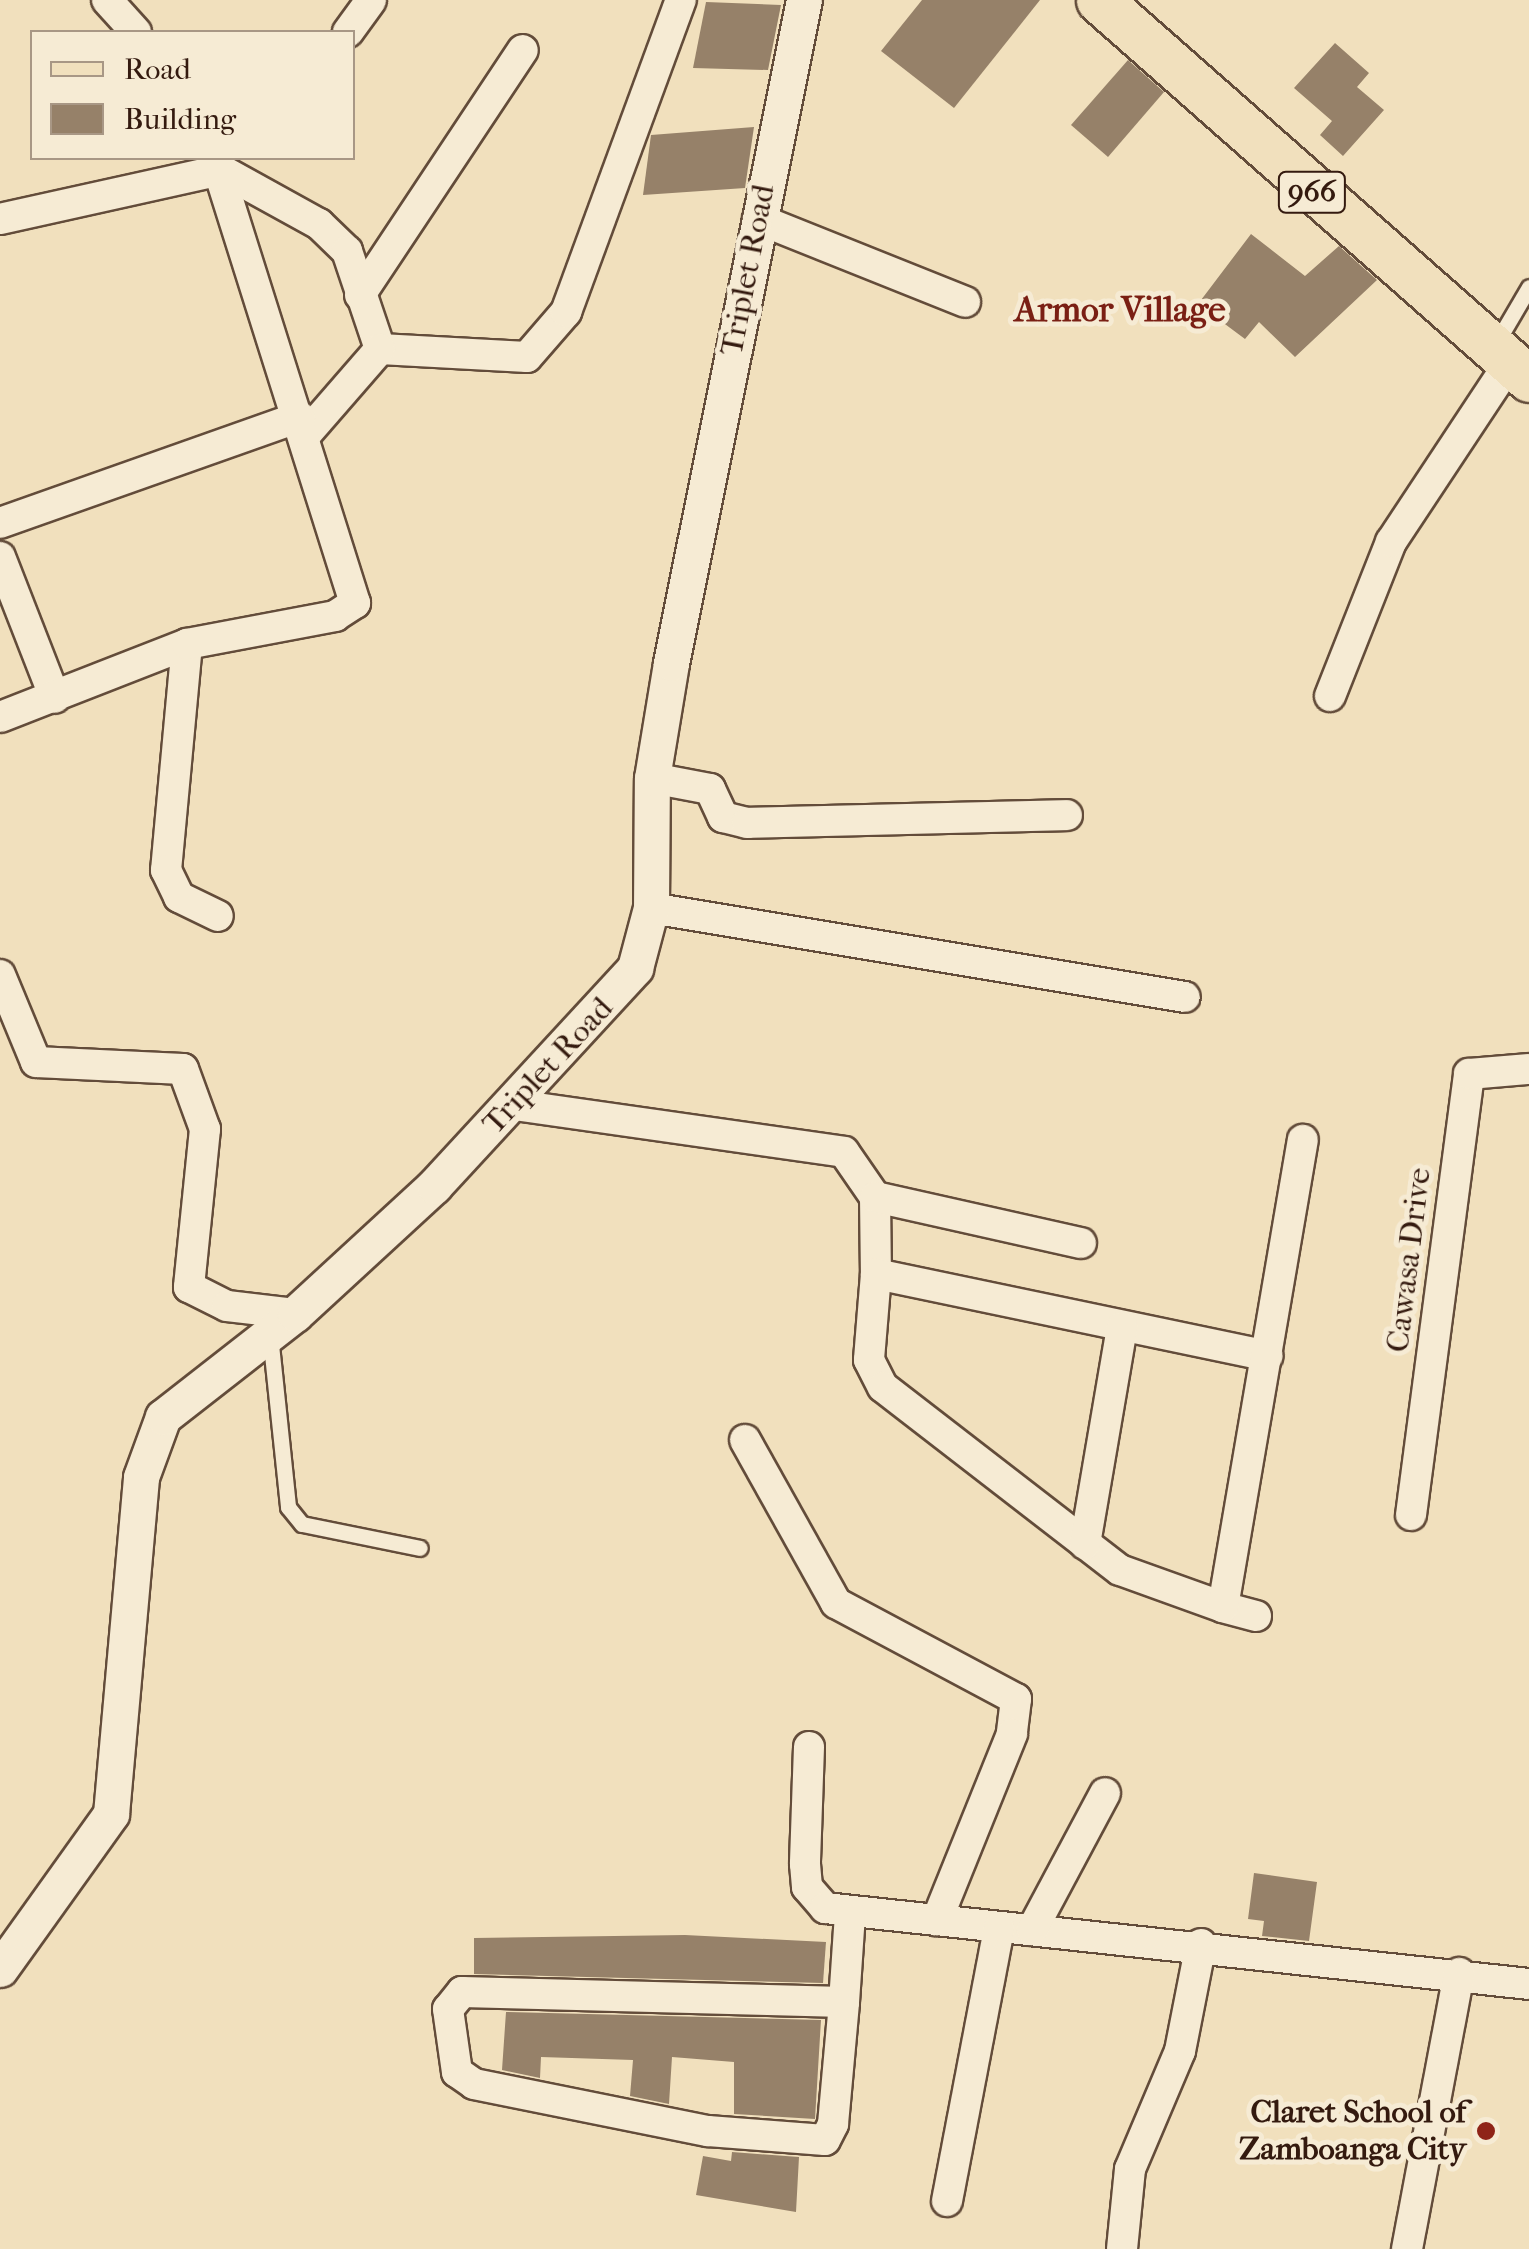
<!DOCTYPE html>
<html>
<head>
<meta charset="utf-8">
<style>
  body { margin:0 }
  #map { position:relative; width:1529px; height:2249px; overflow:hidden; background:#f1e0bd; font-family:"IM FELL French Canon",serif }
  div>[style] { position:absolute }
  .building>* { inset:0; background:#968169 }
  .roads { filter:drop-shadow(2px 0 #634c3a) drop-shadow(-2px 0 #634c3a) drop-shadow(0 2px #634c3a) drop-shadow(0 -2px #634c3a) }
  .service>* { height:15px; margin:-7.5px; padding:0 7.5px; transform-origin:7.5px; border-radius:7.5px; background:#f6ebd4 }
  .minor>* { height:30px; margin:-15px; padding:0 15px; transform-origin:15px; border-radius:15px; background:#f6ebd4 }
  .tertiary>* { height:35px; margin:-17.5px; padding:0 17.5px; transform-origin:17.5px; border-radius:17.5px; background:#f6ebd4 }
  .primary>* { height:45px; margin:-22.5px; padding:0 22.5px; transform-origin:22.5px; border-radius:22.5px; background:#f1e0bd }
  .dots>* { width:28px; height:28px; translate:-50% -50%; box-sizing:border-box; border:5px solid #f6ebd4; border-radius:50% }
  span { translate:-50% -50%; white-space:nowrap; text-align:center; line-height:1.15; -webkit-text-stroke:10px #f6ebd4; paint-order:stroke }
  .shield-label span { padding:2px 8px; background:#f6ebd4; border:2px solid; border-radius:8px; -webkit-text-stroke-width:0 }
  .shield-label { font-size:30px; color:#341a0f; font-weight:700 }
  .street-label { font-size:32px; color:#341a0f }
  .poi-label { font-size:32px; color:#341a0f; font-weight:700 }
  .right { translate:-100% -50%; text-align:right }
  .neighbourhood-label { font-size:35px; color:#7a1f14; font-weight:700 }
  .legend { position:absolute; left:30px; top:30px; width:325px; height:130px; box-sizing:border-box; background:#f6ebd4; border:2px solid #a89785; margin:0; padding:12px 18px; list-style:none; font-size:30px; color:#341a0f }
  .legend li { display:flex; align-items:center; gap:20px; height:50px }
  .legend b { width:50px; border:2px solid #a89785 }
</style>
</head>
<body>
<div id="map">
  <div class="building">
    <i style="clip-path:polygon(922px 0,1040px 0,954px 108px,881px 51px)"></i>
    <i style="clip-path:polygon(706px 2px,781px 5px,768px 70px,693px 68px)"></i>
    <i style="clip-path:polygon(1335px 43px,1369px 73px,1357px 87px,1384px 110px,1343px 156px,1320px 135px,1332px 121px,1294px 88px)"></i>
    <i style="clip-path:polygon(1128px 60px,1164px 92px,1108px 157px,1071px 125px)"></i>
    <i style="clip-path:polygon(754px 127px,745px 188px,643px 195px,651px 135px)"></i>
    <i style="clip-path:polygon(1251px 234px,1305px 276px,1339px 246px,1377px 280px,1295px 357px,1259px 322px,1245px 339px,1198px 304px)"></i>
    <i style="clip-path:polygon(1254px 1873px,1317px 1882px,1309px 1941px,1262px 1936px,1264px 1921px,1248px 1919px)"></i>
    <i style="clip-path:polygon(685px 1935px,826px 1942px,823px 1983px,474px 1974px,474px 1938px)"></i>
    <i style="clip-path:polygon(506px 2012px,821px 2020px,815px 2119px,734px 2114px,734px 2062px,672px 2057px,669px 2104px,630px 2096px,633px 2060px,541px 2057px,540px 2078px,502px 2070px)"></i>
    <i style="clip-path:polygon(732px 2152px,799px 2157px,796px 2212px,696px 2195px,703px 2156px,731px 2161px)"></i>
  </div>
  <div class="roads">
    <div class="service">
      <i style="left:1495px;top:345px;width:67px;rotate:-59.6deg"></i>
      <i style="left:270px;top:1335px;width:173px;rotate:84deg"></i>
      <i style="left:288px;top:1507px;width:22px;rotate:51deg"></i>
      <i style="left:302px;top:1524px;width:120px;rotate:11.5deg"></i>
    </div>
    <div class="minor">
      <i style="left:107px;top:0;width:43px;rotate:47.8deg"></i>
      <i style="left:348px;top:32px;width:39px;rotate:-54deg"></i>
      <i style="left:0;top:219px;width:226px;rotate:-12.5deg"></i>
      <i style="left:221px;top:170px;width:112px;rotate:28.9deg"></i>
      <i style="left:319px;top:224px;width:39px;rotate:44deg"></i>
      <i style="left:347px;top:251px;width:103px;rotate:71.4deg"></i>
      <i style="left:380px;top:349px;width:147px;rotate:3.1deg"></i>
      <i style="left:527px;top:357px;width:60px;rotate:-49.1deg"></i>
      <i style="left:566px;top:312px;width:333px;rotate:-69.8deg"></i>
      <i style="left:758px;top:219px;width:223px;rotate:21.8deg"></i>
      <i style="left:360px;top:295px;width:294px;rotate:-56.4deg"></i>
      <i style="left:307px;top:433px;width:111px;rotate:-49deg"></i>
      <i style="left:0;top:523px;width:318px;rotate:-19.5deg"></i>
      <i style="left:0;top:557px;width:151px;rotate:68.7deg"></i>
      <i style="left:187px;top:644px;width:227px;rotate:95.3deg"></i>
      <i style="left:166px;top:870px;width:30px;rotate:64deg"></i>
      <i style="left:179px;top:897px;width:43px;rotate:26deg"></i>
      <i style="left:1330px;top:696px;width:166px;rotate:-68.4deg"></i>
      <i style="left:1391px;top:542px;width:216px;rotate:-56.5deg"></i>
      <i style="left:0;top:717px;width:201px;rotate:-21.3deg"></i>
      <i style="left:187px;top:644px;width:151px;rotate:-10.7deg"></i>
      <i style="left:335px;top:616px;width:24px;rotate:-33deg"></i>
      <i style="left:355px;top:603px;width:467px;rotate:-107.5deg"></i>
      <i style="left:652px;top:778px;width:59px;rotate:10.7deg"></i>
      <i style="left:710px;top:789px;width:31px;rotate:65deg"></i>
      <i style="left:723px;top:817px;width:25px;rotate:14deg"></i>
      <i style="left:747px;top:823px;width:320px;rotate:-1.4deg"></i>
      <i style="left:651px;top:908px;width:541px;rotate:9.46deg"></i>
      <i style="left:0;top:975px;width:94px;rotate:67.5deg"></i>
      <i style="left:36px;top:1062px;width:147px;rotate:2.7deg"></i>
      <i style="left:183px;top:1069px;width:64px;rotate:69.9deg"></i>
      <i style="left:205px;top:1129px;width:159px;rotate:95.8deg"></i>
      <i style="left:189px;top:1287px;width:42px;rotate:26.6deg"></i>
      <i style="left:227px;top:1306px;width:68px;rotate:6.7deg"></i>
      <i style="left:515px;top:1105px;width:332px;rotate:8.1deg"></i>
      <i style="left:844px;top:1152px;width:55px;rotate:55.4deg"></i>
      <i style="left:875px;top:1197px;width:77px;rotate:89.3deg"></i>
      <i style="left:876px;top:1274px;width:400px;rotate:11.8deg"></i>
      <i style="left:875px;top:1197px;width:211px;rotate:12.6deg"></i>
      <i style="left:876px;top:1274px;width:86px;rotate:94.7deg"></i>
      <i style="left:869px;top:1360px;width:30px;rotate:63deg"></i>
      <i style="left:883px;top:1387px;width:299px;rotate:37.7deg"></i>
      <i style="left:1120px;top:1570px;width:109px;rotate:19.8deg"></i>
      <i style="left:745px;top:1440px;width:187px;rotate:60.8deg"></i>
      <i style="left:836px;top:1603px;width:204px;rotate:28.1deg"></i>
      <i style="left:1016px;top:1699px;width:35px;rotate:97deg"></i>
      <i style="left:1012px;top:1734px;width:201px;rotate:112deg"></i>
      <i style="left:1411px;top:1515px;width:445px;rotate:-82.5deg"></i>
      <i style="left:1469px;top:1074px;width:60px;rotate:-4.8deg"></i>
      <i style="left:1085px;top:1544px;width:220px;rotate:-80.3deg"></i>
      <i style="left:1256px;top:1616px;width:34px;rotate:-165deg"></i>
      <i style="left:1223px;top:1607px;width:474px;rotate:-80.3deg"></i>
      <i style="left:809px;top:1747px;width:117px;rotate:92deg"></i>
      <i style="left:805px;top:1864px;width:23px;rotate:85deg"></i>
      <i style="left:807px;top:1887px;width:28px;rotate:49deg"></i>
      <i style="left:825px;top:1908px;width:708px;rotate:6.16deg"></i>
      <i style="left:1032px;top:1930px;width:155px;rotate:-61.9deg"></i>
      <i style="left:844px;top:2002px;width:382px;rotate:-178.5deg"></i>
      <i style="left:462px;top:1992px;width:22px;rotate:129deg"></i>
      <i style="left:448px;top:2009px;width:64px;rotate:81.9deg"></i>
      <i style="left:457px;top:2072px;width:21px;rotate:35deg"></i>
      <i style="left:474px;top:2084px;width:239px;rotate:11.4deg"></i>
      <i style="left:708px;top:2131px;width:117px;rotate:4.4deg"></i>
      <i style="left:825px;top:2140px;width:18px;rotate:-63deg"></i>
      <i style="left:833px;top:2124px;width:122px;rotate:-84.8deg"></i>
      <i style="left:844px;top:2002px;width:88px;rotate:-86.1deg"></i>
      <i style="left:947px;top:2201px;width:278px;rotate:-79.2deg"></i>
      <i style="left:1122px;top:2249px;width:80px;rotate:-84.3deg"></i>
      <i style="left:1130px;top:2169px;width:128px;rotate:-67deg"></i>
      <i style="left:1180px;top:2051px;width:109px;rotate:-78.9deg"></i>
      <i style="left:1407px;top:2249px;width:281px;rotate:-79.3deg"></i>
    </div>
    <div class="tertiary">
      <i style="left:0;top:1969px;width:191px;rotate:-54.4deg"></i>
      <i style="left:111px;top:1814px;width:338px;rotate:-84.9deg"></i>
      <i style="left:141px;top:1477px;width:64px;rotate:-69.9deg"></i>
      <i style="left:163px;top:1417px;width:167px;rotate:-38deg"></i>
      <i style="left:295px;top:1314px;width:189px;rotate:-42.6deg"></i>
      <i style="left:434px;top:1186px;width:297px;rotate:-47.3deg"></i>
      <i style="left:635px;top:968px;width:62px;rotate:-75.1deg"></i>
      <i style="left:651px;top:908px;width:130px;rotate:-89.6deg"></i>
      <i style="left:652px;top:778px;width:117px;rotate:-80.6deg"></i>
      <i style="left:671px;top:663px;width:676px;rotate:-78.66deg"></i>
    </div>
    <div class="primary">
      <i style="left:1099px;top:0;width:573px;rotate:41.39deg"></i>
    </div>
  </div>
  <div class="dots">
    <i style="left:1486px;top:2131px;background:#8f2418"></i>
  </div>
  <div class="shield-label">
    <span style="left:1312px;top:192px">966</span>
  </div>
  <div class="street-label">
    <span style="left:748px;top:270px;rotate:-79deg">Triplet Road</span>
    <span style="left:548px;top:1066px;rotate:-47deg">Triplet Road</span>
    <span style="left:1409px;top:1260px;rotate:-83deg">Cawasa Drive</span>
  </div>
  <div class="poi-label">
    <span class="right" style="left:1466px;top:2131px">Claret School of<br>Zamboanga City</span>
  </div>
  <div class="neighbourhood-label">
    <span style="left:1120px;top:310px">Armor Village</span>
  </div>
  <ul class="legend">
  <li><b style="height:12px;background:#f1e0bd"></b>Road</li>
  <li><b style="height:28px;background:#968169"></b>Building</li>
  </ul>
</div>
</body>
</html>
